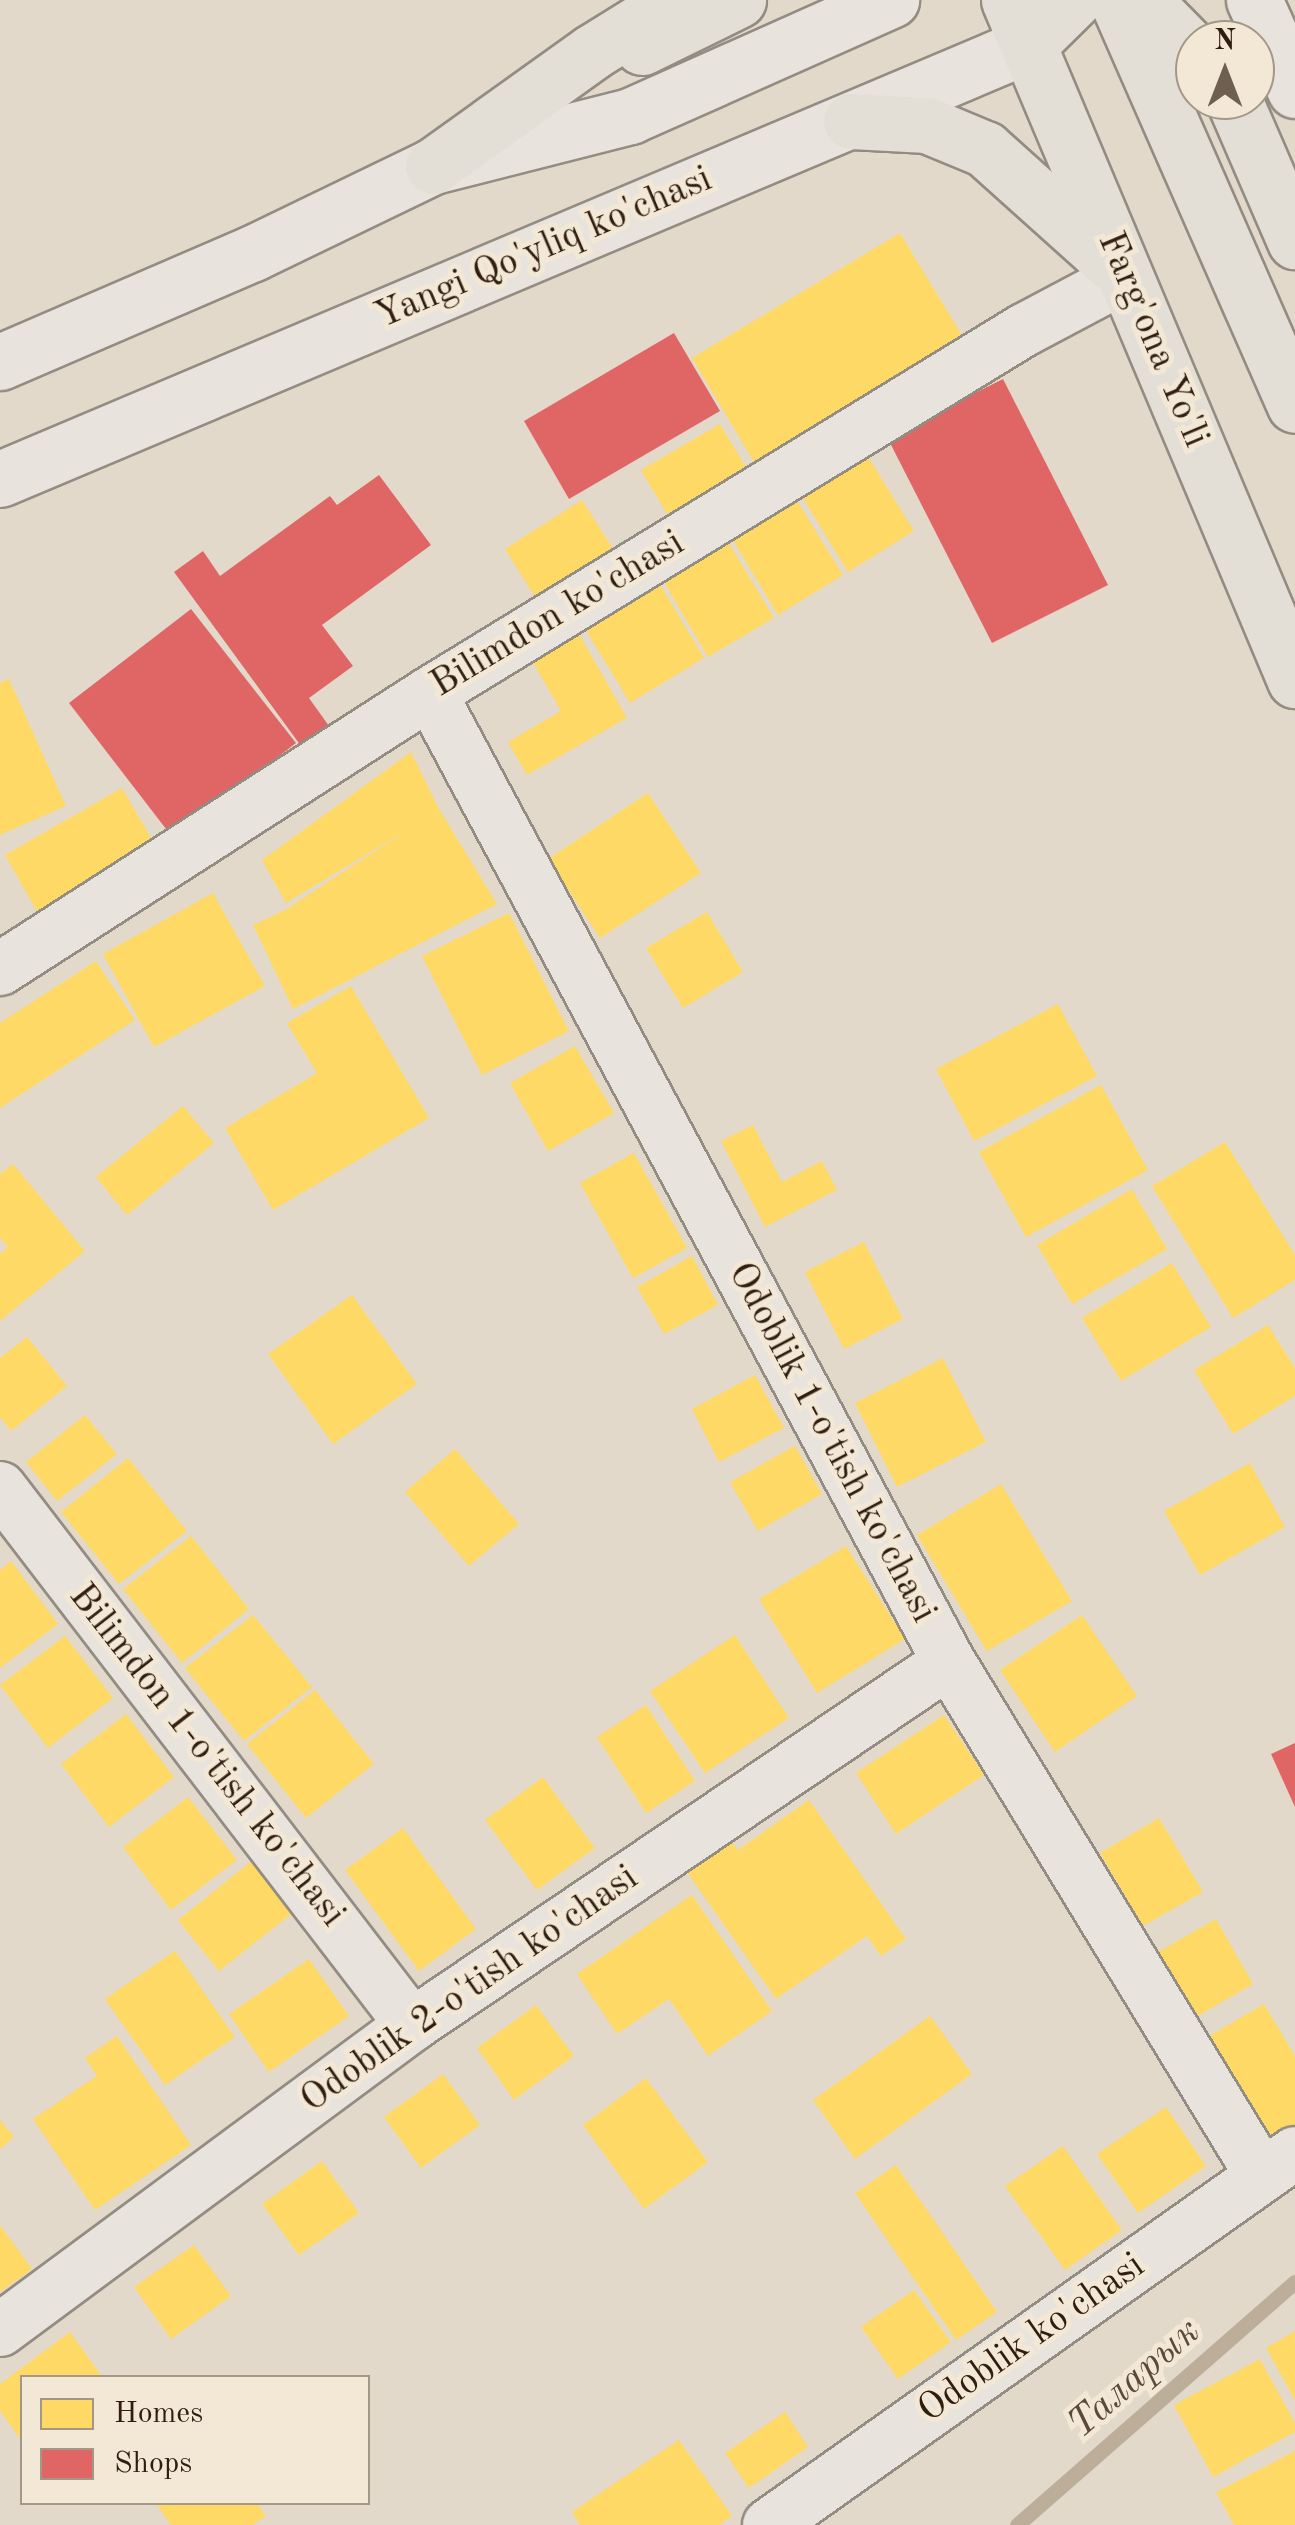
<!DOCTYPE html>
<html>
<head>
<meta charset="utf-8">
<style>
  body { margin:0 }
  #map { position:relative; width:1295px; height:2525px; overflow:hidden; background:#e2d9ca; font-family:"Old Standard TT",serif }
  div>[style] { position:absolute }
  .homes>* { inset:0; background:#ffd966 }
  .shops>* { inset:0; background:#e06666 }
  .stream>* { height:15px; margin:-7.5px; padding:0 7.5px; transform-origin:7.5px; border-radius:7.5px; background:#bcae99 }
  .roads { filter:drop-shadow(2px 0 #938c82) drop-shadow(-2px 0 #938c82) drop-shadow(0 2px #938c82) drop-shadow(0 -2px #938c82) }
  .minor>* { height:52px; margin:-26px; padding:0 26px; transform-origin:26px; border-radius:26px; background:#e8e3dc }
  .tertiary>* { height:55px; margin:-27.5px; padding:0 27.5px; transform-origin:27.5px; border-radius:27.5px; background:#e8e3dc }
  .secondary>* { height:55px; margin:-27.5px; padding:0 27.5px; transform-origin:27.5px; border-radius:27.5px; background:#e8e3dc }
  .primary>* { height:55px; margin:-27.5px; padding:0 27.5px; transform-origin:27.5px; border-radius:27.5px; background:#e4dfd6 }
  span { translate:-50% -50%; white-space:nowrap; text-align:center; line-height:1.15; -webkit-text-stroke:10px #f3e8d5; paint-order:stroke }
  .street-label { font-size:38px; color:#2f1d10 }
  .water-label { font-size:40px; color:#5b4939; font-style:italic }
  .legend { position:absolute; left:20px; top:2375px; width:350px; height:130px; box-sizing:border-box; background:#f3e8d5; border:2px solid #a59786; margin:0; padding:12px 18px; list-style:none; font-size:30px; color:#2f1d10 }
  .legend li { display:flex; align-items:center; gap:20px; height:50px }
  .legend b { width:50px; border:2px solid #a59786 }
  .north { position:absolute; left:1175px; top:20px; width:100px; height:100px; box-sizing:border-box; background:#f3e8d5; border:2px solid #a59786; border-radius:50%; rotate:0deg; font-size:28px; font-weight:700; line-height:40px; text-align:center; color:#2f1d10 }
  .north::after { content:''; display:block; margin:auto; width:35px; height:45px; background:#6e5f51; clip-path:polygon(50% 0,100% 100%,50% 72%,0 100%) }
</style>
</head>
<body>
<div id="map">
  <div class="homes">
    <i style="clip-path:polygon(900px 233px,969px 347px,760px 472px,692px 358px)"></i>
    <i style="clip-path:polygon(720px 424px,753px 479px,674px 526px,641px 470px)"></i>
    <i style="clip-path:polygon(867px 455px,914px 531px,848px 572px,801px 495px)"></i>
    <i style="clip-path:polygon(796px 499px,843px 575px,778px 615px,731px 537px)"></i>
    <i style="clip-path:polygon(582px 500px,619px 558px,542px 608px,505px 549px)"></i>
    <i style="clip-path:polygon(727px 540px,774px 618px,708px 657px,662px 579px)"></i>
    <i style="clip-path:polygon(658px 581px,704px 658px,630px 703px,584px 627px)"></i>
    <i style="clip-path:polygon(578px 632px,627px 718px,527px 775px,508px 742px,561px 711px,531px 659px)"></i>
    <i style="clip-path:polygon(9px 679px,66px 806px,0 835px,0 683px)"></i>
    <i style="clip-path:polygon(411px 752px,439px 809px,497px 904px,293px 1009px,253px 925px,285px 910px,409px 829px,286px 903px,262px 860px)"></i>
    <i style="clip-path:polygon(122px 788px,161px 855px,43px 922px,5px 855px)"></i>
    <i style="clip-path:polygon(648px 793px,701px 873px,600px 938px,548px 859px)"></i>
    <i style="clip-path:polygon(213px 893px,265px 986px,154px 1047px,103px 954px)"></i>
    <i style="clip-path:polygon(707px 912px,743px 972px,683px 1008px,646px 948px)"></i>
    <i style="clip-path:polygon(509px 913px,569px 1031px,482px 1075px,422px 956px)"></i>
    <i style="clip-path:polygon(96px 961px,135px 1020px,0 1108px,0 1023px)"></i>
    <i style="clip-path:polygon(351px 986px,429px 1118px,273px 1210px,225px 1128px,317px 1073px,287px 1023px)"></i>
    <i style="clip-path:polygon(1058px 1004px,1097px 1076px,974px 1141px,936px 1069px)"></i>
    <i style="clip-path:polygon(575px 1046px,614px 1113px,548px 1151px,510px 1083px)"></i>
    <i style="clip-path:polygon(1101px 1085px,1148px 1170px,1026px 1237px,979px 1152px)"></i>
    <i style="clip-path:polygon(183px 1106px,214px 1143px,127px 1215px,96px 1177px)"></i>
    <i style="clip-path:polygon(753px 1125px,782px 1182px,822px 1161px,837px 1190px,765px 1227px,721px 1141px)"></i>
    <i style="clip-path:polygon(1225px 1142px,1295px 1255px,1295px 1280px,1233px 1318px,1152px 1186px)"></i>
    <i style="clip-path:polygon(634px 1153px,687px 1248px,633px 1278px,580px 1183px)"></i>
    <i style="clip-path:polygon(13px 1164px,85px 1251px,0 1321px,0 1254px,8px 1247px,0 1238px,0 1174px)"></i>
    <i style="clip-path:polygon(1132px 1189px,1167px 1249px,1072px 1304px,1037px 1245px)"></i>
    <i style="clip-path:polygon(864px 1242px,903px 1319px,844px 1349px,805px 1272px)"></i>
    <i style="clip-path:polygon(692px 1256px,718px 1305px,664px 1334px,637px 1287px)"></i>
    <i style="clip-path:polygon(1172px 1263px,1211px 1327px,1121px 1381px,1082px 1318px)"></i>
    <i style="clip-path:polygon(352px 1295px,417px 1384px,333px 1444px,268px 1354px)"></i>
    <i style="clip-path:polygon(1268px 1325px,1295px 1368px,1295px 1396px,1233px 1434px,1194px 1370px)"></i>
    <i style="clip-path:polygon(27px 1337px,67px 1386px,11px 1431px,0 1417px,0 1358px)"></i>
    <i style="clip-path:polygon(943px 1358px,986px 1442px,897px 1487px,855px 1403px)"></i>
    <i style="clip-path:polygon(755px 1375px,784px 1428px,719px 1462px,692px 1409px)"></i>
    <i style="clip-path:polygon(85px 1415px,117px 1454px,57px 1501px,26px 1462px)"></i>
    <i style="clip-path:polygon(795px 1446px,822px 1494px,758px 1531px,730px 1482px)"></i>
    <i style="clip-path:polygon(455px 1449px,519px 1524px,469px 1566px,405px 1492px)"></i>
    <i style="clip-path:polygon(128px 1458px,187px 1531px,119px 1584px,61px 1512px)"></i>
    <i style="clip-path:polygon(1250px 1463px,1285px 1527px,1200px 1575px,1164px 1511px)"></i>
    <i style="clip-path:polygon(1001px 1484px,1072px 1601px,987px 1651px,917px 1535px)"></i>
    <i style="clip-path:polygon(191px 1536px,249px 1609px,182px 1663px,123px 1589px)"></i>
    <i style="clip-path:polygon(846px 1546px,905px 1639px,817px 1693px,759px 1599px)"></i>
    <i style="clip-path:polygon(11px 1561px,58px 1624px,0 1668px,0 1570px)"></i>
    <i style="clip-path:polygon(253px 1615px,312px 1687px,244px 1741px,185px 1668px)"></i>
    <i style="clip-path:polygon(1082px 1615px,1137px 1696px,1055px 1752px,1000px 1670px)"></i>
    <i style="clip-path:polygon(735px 1635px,789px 1718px,705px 1773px,650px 1691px)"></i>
    <i style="clip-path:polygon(65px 1636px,113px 1698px,48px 1748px,0 1685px)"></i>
    <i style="clip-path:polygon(315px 1690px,374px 1764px,306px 1818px,247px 1744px)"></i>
    <i style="clip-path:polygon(646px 1705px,695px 1781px,646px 1813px,597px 1737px)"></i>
    <i style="clip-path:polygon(126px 1714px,174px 1777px,109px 1827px,61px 1764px)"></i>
    <i style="clip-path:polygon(944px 1715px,984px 1775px,896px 1834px,856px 1773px)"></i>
    <i style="clip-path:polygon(543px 1777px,595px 1848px,537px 1890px,485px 1820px)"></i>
    <i style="clip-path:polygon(188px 1797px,237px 1860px,171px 1910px,123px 1847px)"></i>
    <i style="clip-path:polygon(809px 1800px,906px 1939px,881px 1956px,867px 1936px,776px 1999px,682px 1865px,727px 1835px,738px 1850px)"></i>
    <i style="clip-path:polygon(1159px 1818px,1203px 1892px,1143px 1926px,1100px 1853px)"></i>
    <i style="clip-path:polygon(403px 1828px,476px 1929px,419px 1971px,345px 1870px)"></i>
    <i style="clip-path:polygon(258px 1856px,299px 1908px,219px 1971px,178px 1920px)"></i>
    <i style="clip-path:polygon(692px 1895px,772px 2011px,708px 2056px,669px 1999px,617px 2034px,577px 1974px)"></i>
    <i style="clip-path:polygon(1216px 1919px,1253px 1984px,1196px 2017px,1158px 1952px)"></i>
    <i style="clip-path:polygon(175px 1951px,235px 2037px,165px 2085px,105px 1999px)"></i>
    <i style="clip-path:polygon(309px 1959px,349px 2016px,269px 2072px,229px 2014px)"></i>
    <i style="clip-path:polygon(1264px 2004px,1295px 2056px,1295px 2126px,1268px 2142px,1206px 2038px)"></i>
    <i style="clip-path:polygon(536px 2005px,574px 2056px,514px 2100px,477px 2048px)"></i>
    <i style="clip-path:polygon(930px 2016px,972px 2074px,855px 2159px,813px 2100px)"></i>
    <i style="clip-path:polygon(117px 2036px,191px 2145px,95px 2210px,33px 2119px,97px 2076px,85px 2058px)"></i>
    <i style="clip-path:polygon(443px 2074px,480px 2125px,421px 2168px,384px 2117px)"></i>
    <i style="clip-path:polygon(646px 2078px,708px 2162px,644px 2209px,583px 2125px)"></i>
    <i style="clip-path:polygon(1166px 2107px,1206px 2166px,1138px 2213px,1097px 2154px)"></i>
    <i style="clip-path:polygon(0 2120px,14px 2137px,0 2149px)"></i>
    <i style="clip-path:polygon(1063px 2146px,1122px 2230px,1065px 2270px,1005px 2186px)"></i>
    <i style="clip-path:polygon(322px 2161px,359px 2213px,299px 2255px,262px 2204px)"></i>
    <i style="clip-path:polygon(896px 2165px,997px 2312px,956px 2340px,855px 2193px)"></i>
    <i style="clip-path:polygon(0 2225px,32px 2269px,0 2292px)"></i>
    <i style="clip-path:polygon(194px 2245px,231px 2296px,171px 2339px,134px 2287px)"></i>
    <i style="clip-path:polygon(914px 2290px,951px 2342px,898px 2379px,861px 2327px)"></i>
    <i style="clip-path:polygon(1295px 2331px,1295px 2400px,1266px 2348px)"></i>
    <i style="clip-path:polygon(70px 2332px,103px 2378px,22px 2378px,22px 2441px,0 2411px,0 2384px)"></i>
    <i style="clip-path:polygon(1260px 2359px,1295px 2423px,1295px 2432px,1213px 2477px,1174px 2405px)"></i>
    <i style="clip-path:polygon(785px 2412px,808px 2447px,749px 2488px,725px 2453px)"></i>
    <i style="clip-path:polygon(679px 2440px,732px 2516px,719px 2525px,580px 2525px,572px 2512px)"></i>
    <i style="clip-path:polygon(1295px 2451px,1295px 2525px,1234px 2525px,1216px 2492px)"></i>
    <i style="clip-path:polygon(155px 2502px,256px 2502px,266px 2516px,253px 2525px,171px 2525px)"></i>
  </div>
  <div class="shops">
    <i style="clip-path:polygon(674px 333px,720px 411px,569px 499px,524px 421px)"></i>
    <i style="clip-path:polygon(1003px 379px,1108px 585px,992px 643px,887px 437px)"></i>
    <i style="clip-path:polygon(379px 475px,431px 545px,322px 625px,353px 666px,309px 698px,329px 726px,301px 746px,174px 572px,203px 551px,220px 576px,330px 496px,337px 505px)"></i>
    <i style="clip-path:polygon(191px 609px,296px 743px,173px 838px,69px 703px)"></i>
    <i style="clip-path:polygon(1295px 1743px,1295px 1807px,1271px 1754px)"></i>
  </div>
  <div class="stream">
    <i style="left:1017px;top:2525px;width:369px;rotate:-41.2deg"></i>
  </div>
  <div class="roads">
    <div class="minor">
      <i style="left:430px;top:693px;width:1099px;rotate:61.83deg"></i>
      <i style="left:949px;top:1662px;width:602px;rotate:58.66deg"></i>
      <i style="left:0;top:969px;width:511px;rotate:-32.69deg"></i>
      <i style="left:430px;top:693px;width:696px;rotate:-31.43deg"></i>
      <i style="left:1024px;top:330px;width:115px;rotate:-27.9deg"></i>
      <i style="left:0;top:1488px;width:677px;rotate:52.5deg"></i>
      <i style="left:0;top:2330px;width:513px;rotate:-36.51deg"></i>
      <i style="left:412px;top:2025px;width:648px;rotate:-34.06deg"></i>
      <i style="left:769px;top:2525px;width:644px;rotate:-35.27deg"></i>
    </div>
    <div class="tertiary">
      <i style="left:1254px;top:0;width:99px;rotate:65.5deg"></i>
    </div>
    <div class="secondary">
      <i style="left:0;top:362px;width:275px;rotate:-23.3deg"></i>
      <i style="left:253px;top:253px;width:200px;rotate:-25.8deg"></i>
      <i style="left:433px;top:166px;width:203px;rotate:-14.2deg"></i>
      <i style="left:630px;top:116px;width:286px;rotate:-24deg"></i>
      <i style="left:0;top:479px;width:1116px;rotate:-22.89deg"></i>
    </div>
    <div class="primary">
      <i style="left:1009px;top:0;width:738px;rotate:67.19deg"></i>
      <i style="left:1117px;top:0;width:442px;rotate:66.3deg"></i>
      <i style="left:1143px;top:0;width:74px;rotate:45.5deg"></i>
      <i style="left:1028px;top:45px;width:64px;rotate:-44.4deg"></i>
      <i style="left:642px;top:47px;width:107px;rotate:-26.1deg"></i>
      <i style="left:1234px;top:100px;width:154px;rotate:66.6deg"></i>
      <i style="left:851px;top:121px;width:76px;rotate:3deg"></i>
      <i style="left:927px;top:125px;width:63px;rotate:22.5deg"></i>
      <i style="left:985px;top:149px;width:168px;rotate:41.9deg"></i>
      <i style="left:433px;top:166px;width:196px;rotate:-35.6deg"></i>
      <i style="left:592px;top:52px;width:99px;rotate:-31.8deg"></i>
    </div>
  </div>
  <div class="street-label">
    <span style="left:544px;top:249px;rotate:-23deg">Yangi Qo'yliq ko'chasi</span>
    <span style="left:1152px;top:340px;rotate:67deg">Farg'ona Yo'li</span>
    <span style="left:558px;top:615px;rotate:-31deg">Bilimdon ko'chasi</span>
    <span style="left:831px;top:1443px;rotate:62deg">Odoblik 1-o'tish ko'chasi</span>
    <span style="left:206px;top:1756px;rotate:52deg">Bilimdon 1-o'tish ko'chasi</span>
    <span style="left:470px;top:1990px;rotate:-35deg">Odoblik 2-o'tish ko'chasi</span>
    <span style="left:1032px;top:2339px;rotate:-35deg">Odoblik ko'chasi</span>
  </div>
  <div class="water-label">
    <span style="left:1135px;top:2379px;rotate:-41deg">Таларык</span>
  </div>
  <ul class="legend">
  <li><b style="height:28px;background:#ffd966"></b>Homes</li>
  <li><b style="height:28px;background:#e06666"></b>Shops</li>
  </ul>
  <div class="north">N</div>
</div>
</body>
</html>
